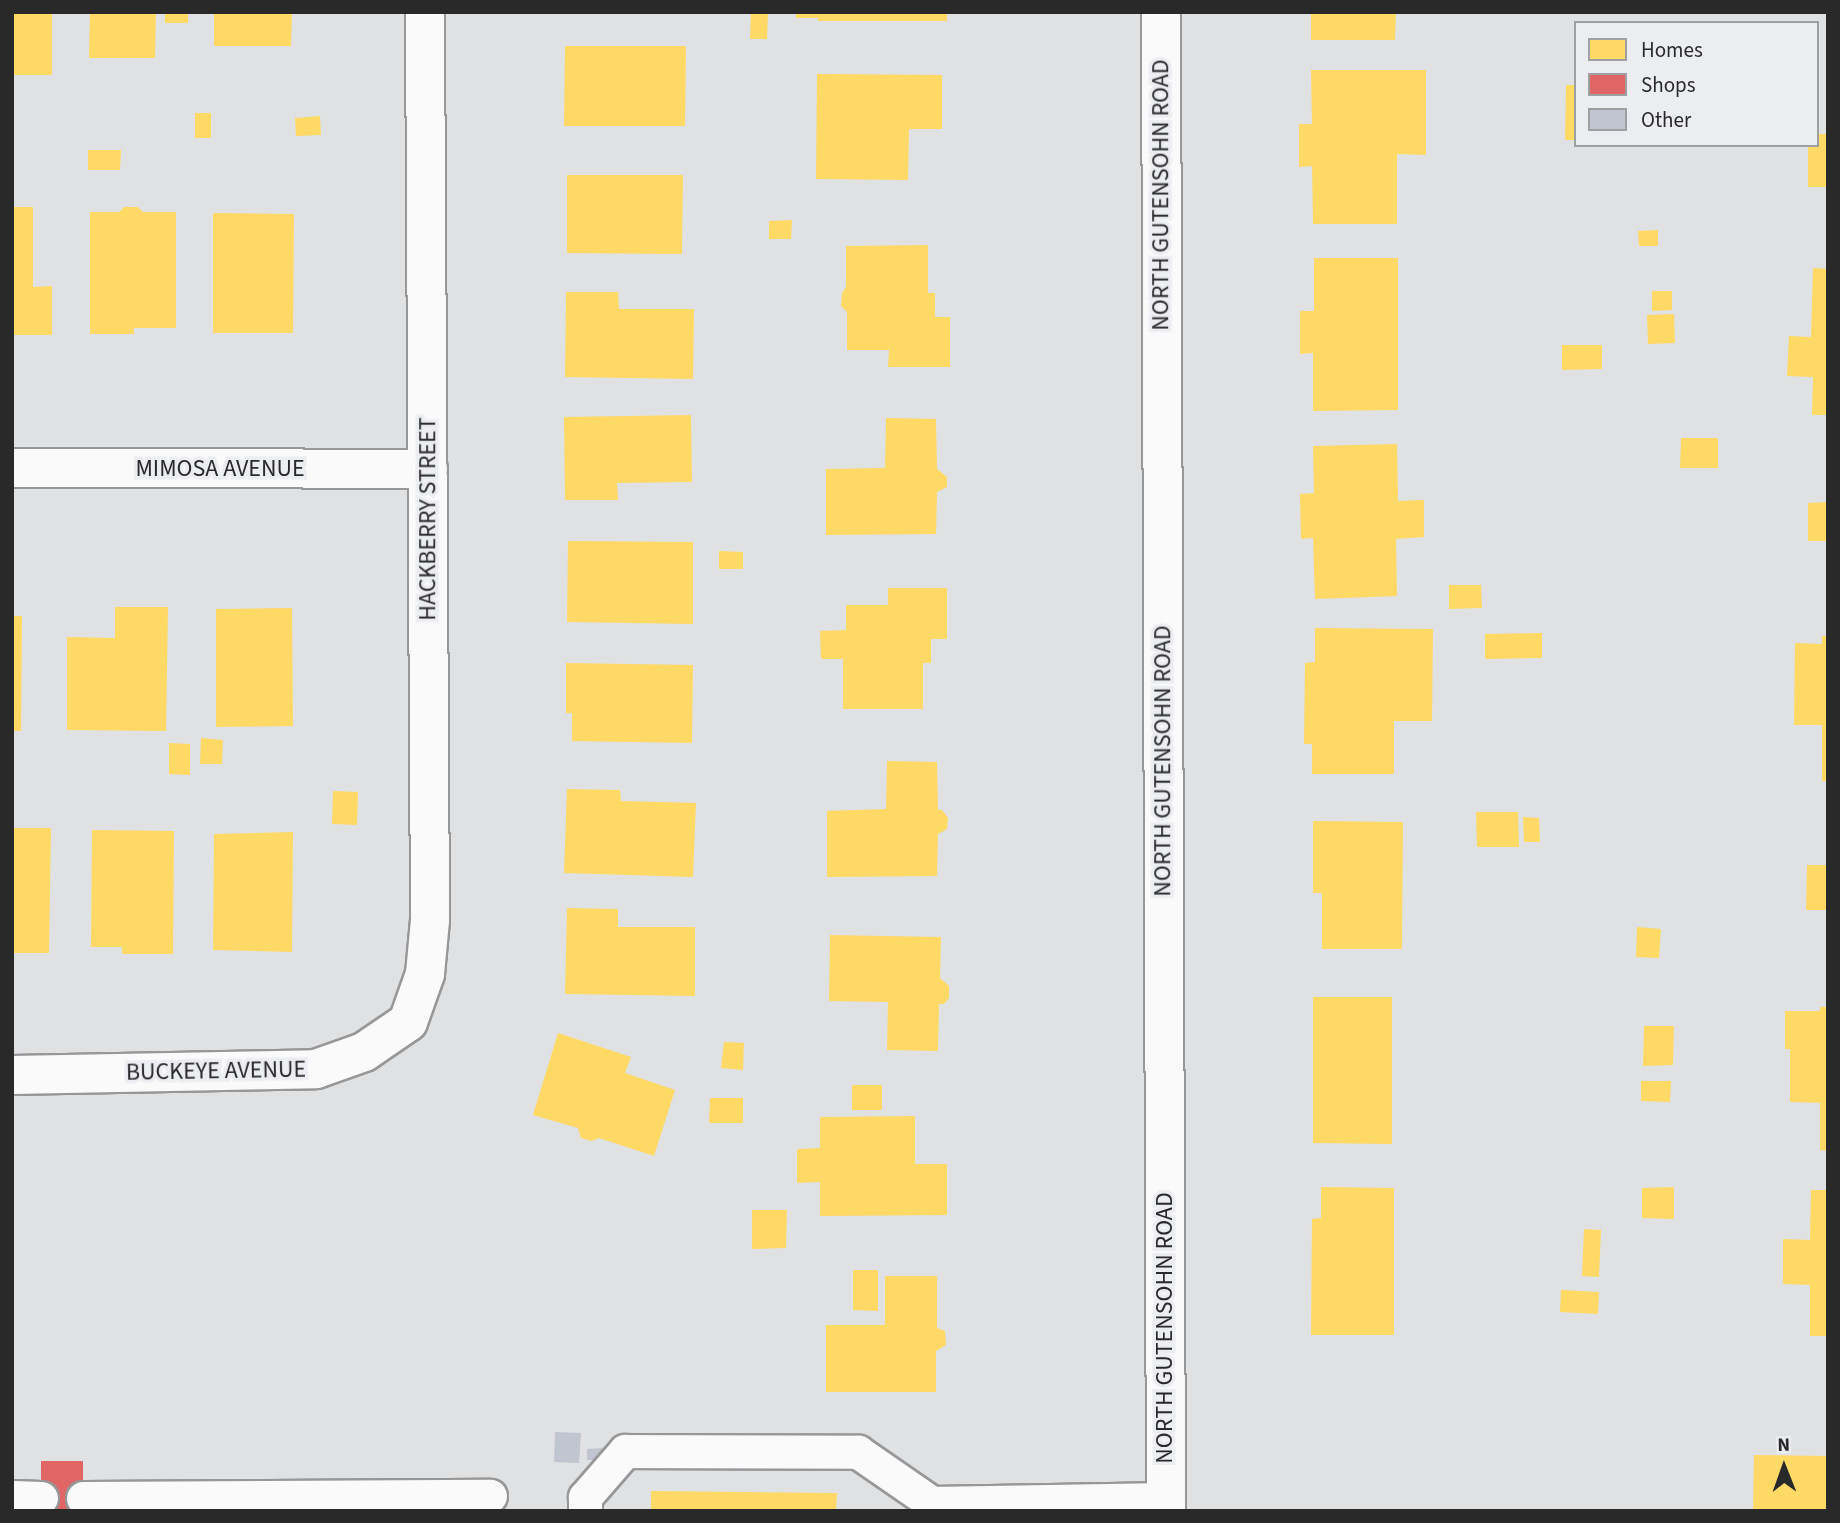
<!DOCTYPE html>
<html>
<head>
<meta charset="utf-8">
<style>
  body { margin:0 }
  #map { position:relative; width:1840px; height:1523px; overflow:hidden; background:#e0e1e2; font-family:"Source Sans 3",sans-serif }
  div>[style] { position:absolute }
  .homes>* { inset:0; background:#ffd966 }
  .shops>* { inset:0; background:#e06666 }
  .building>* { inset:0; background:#c1c5d0 }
  .roads { filter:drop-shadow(2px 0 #979798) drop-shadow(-2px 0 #979798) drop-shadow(0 2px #979798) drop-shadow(0 -2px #979798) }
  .service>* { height:33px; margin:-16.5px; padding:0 16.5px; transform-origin:16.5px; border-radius:16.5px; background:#fafafb }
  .minor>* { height:38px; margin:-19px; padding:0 19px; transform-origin:19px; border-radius:19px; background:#fafafb }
  .tertiary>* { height:38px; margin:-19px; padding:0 19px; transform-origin:19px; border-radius:19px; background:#fafafb }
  span { translate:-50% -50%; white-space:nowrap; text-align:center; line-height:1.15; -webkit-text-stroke:7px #ecedf0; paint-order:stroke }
  .street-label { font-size:24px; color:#29292a }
  .frame { position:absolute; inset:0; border:14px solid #29292a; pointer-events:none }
  .legend { position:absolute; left:1574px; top:21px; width:245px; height:126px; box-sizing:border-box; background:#ecedf0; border:2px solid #9e9fa1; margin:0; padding:9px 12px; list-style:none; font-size:21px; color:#29292a }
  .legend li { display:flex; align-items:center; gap:14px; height:35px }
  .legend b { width:35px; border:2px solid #9e9fa1 }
  .north { position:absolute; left:1749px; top:1432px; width:70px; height:70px; -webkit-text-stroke:5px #ecedf0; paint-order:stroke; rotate:359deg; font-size:19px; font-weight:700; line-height:28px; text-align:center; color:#29292a }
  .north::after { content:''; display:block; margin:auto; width:24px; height:32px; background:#29292a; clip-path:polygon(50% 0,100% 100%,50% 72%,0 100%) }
</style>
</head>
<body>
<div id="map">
  <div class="homes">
    <i style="clip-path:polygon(12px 12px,52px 12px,52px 75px,12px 75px)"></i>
    <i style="clip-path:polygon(90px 12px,156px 12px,155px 58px,89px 58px)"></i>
    <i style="clip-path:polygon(165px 12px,188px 12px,188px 23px,165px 23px)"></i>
    <i style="clip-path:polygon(214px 12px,292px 12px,291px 46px,214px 46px)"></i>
    <i style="clip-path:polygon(796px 12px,947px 12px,947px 21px,818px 21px,818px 18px,796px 18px)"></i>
    <i style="clip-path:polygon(1311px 12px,1396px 12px,1395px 40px,1311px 40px)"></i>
    <i style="clip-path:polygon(751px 13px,768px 13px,767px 39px,750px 39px)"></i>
    <i style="clip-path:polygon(565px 46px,686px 46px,685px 126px,564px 126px)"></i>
    <i style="clip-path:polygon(1311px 70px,1426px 70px,1426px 155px,1397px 154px,1397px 224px,1313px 224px,1312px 166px,1299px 167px,1299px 124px,1312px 124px)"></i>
    <i style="clip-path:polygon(817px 74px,942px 75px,942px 129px,909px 129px,908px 180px,816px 179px)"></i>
    <i style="clip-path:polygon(1566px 85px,1576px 85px,1576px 140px,1565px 140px)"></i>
    <i style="clip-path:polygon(195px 113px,211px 113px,211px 138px,195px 138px)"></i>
    <i style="clip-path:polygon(320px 116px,321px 135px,296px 136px,295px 118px)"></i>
    <i style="clip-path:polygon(1817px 134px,1828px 134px,1828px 187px,1808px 187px,1808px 145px,1817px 145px)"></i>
    <i style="clip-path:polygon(88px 150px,121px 150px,120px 170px,88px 170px)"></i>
    <i style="clip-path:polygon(567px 175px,683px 175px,682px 254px,567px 253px)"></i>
    <i style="clip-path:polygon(12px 207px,33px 207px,33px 287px,52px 286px,52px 335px,12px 335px)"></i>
    <i style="clip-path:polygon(124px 207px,138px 207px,143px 212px,176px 212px,176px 328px,134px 328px,134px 334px,90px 334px,90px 212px,119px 212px)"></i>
    <i style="clip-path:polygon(213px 213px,294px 214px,293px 333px,213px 333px)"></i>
    <i style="clip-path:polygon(792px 220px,791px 239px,769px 239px,769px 221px)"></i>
    <i style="clip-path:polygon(1658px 230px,1658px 246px,1639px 246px,1638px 231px)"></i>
    <i style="clip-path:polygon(928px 245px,928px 293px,935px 293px,935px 317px,950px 317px,950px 367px,888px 367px,889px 350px,847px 350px,847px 312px,841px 306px,842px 293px,846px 287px,846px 246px)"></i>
    <i style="clip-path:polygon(1314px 258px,1398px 258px,1398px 410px,1313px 411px,1313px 353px,1300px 354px,1300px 311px,1314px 311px)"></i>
    <i style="clip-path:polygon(1813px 268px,1828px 269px,1828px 415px,1812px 415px,1813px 377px,1787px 376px,1789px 336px,1811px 337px)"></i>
    <i style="clip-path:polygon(1652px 291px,1672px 291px,1672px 310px,1652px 311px)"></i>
    <i style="clip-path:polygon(566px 292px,618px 292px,619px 309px,694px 309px,693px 379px,565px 377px)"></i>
    <i style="clip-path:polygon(1674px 314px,1675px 343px,1648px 344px,1647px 315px)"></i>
    <i style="clip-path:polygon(1562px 345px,1602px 345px,1602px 369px,1562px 370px)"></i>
    <i style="clip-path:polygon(691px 415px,692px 482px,617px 483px,618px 500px,565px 500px,564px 417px)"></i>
    <i style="clip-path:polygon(886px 418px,936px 419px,937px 469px,947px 477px,947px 487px,937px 492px,936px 534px,826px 535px,826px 469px,885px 468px)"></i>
    <i style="clip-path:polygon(1681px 438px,1718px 438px,1718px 468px,1680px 468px)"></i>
    <i style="clip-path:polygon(1397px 444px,1398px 501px,1424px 500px,1424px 537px,1396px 539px,1397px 596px,1315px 599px,1313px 538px,1301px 539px,1300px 494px,1314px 493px,1313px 446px)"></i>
    <i style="clip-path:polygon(1828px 502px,1828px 541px,1808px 541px,1808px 503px)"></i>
    <i style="clip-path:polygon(568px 541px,693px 542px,693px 624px,567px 622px)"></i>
    <i style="clip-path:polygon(719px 551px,743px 552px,743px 569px,719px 569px)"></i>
    <i style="clip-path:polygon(1449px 585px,1481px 585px,1482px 608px,1449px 609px)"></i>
    <i style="clip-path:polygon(888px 588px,947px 588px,947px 639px,931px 639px,931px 663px,923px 663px,923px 709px,843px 709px,843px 659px,821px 659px,820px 631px,846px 630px,846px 605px,888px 605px)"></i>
    <i style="clip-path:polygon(115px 607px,168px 607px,166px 731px,67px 730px,67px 637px,115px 638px)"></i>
    <i style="clip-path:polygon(292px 608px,293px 726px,216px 727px,216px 609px)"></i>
    <i style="clip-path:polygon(12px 616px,22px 616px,21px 731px,12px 731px)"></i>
    <i style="clip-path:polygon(1315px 628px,1433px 629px,1432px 721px,1394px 721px,1394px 774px,1312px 774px,1312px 744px,1304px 744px,1305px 663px,1315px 662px)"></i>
    <i style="clip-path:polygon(1542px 633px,1542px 658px,1485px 659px,1485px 634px)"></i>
    <i style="clip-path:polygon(1822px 636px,1828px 636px,1828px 781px,1822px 781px,1822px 725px,1794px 725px,1795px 643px,1822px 644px)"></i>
    <i style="clip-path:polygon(566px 663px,693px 665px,692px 743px,572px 741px,572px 713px,566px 713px)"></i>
    <i style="clip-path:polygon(201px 738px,223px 740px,222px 764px,200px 764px)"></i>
    <i style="clip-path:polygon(169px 743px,190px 744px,190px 775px,169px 774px)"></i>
    <i style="clip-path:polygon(887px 761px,937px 762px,938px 810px,942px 810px,948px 818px,947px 829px,938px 834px,937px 876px,827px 877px,827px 811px,886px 809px)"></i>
    <i style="clip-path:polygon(567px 789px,620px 790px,621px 801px,696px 803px,693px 877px,564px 873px)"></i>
    <i style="clip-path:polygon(333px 791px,358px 792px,357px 825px,332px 824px)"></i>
    <i style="clip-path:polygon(1476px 812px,1518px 812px,1519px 847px,1477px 847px)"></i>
    <i style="clip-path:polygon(1523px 817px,1539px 818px,1540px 842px,1524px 842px)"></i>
    <i style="clip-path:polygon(1313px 821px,1403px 822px,1402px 949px,1322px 949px,1322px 893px,1313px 893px)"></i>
    <i style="clip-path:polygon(12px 828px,51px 828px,49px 953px,12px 953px)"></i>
    <i style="clip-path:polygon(92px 830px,174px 831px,173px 954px,122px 954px,122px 947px,91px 947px)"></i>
    <i style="clip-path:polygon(293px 832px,292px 952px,213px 950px,214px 834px)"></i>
    <i style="clip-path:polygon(1807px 865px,1828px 865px,1828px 910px,1806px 910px)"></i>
    <i style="clip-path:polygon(567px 908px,618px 909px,618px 927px,695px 927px,695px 996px,565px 994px)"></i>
    <i style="clip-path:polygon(1637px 927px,1661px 929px,1659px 958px,1636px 957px)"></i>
    <i style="clip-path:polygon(830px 935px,941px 937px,940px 978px,949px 986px,949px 998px,944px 1004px,939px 1004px,938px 1051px,887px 1050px,888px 1002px,829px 1001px)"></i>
    <i style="clip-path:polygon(1313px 997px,1392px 997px,1392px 1144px,1313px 1143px)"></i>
    <i style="clip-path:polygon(1820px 1007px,1828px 1007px,1828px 1151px,1820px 1150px,1820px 1103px,1790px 1102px,1790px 1049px,1785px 1049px,1785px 1011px,1820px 1011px)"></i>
    <i style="clip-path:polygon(1644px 1026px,1674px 1026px,1673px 1065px,1643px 1066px)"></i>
    <i style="clip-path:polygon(558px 1033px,631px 1057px,625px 1073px,675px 1090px,654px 1156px,599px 1138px,592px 1141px,581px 1138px,578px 1128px,533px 1115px)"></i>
    <i style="clip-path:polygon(724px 1042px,744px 1043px,743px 1070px,721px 1068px)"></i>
    <i style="clip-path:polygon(1641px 1081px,1671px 1081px,1670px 1102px,1641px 1101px)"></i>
    <i style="clip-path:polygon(852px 1085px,882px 1085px,882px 1110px,852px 1110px)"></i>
    <i style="clip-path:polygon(710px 1098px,743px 1098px,743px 1123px,709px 1123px)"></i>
    <i style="clip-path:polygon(915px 1116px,915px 1164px,947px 1164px,947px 1215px,820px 1216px,820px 1182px,797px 1183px,797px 1149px,820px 1148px,820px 1117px)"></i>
    <i style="clip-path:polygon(1321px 1187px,1394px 1188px,1394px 1335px,1311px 1335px,1312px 1219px,1321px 1218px)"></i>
    <i style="clip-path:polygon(1674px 1187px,1674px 1219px,1642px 1218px,1642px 1188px)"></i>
    <i style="clip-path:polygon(1811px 1190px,1828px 1190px,1828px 1336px,1810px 1336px,1810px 1285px,1783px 1284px,1783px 1239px,1810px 1240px)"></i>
    <i style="clip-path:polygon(752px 1210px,787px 1210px,786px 1248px,752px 1249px)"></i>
    <i style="clip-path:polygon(1584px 1229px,1601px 1230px,1599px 1277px,1582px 1276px)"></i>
    <i style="clip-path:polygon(853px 1270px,878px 1270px,878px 1311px,853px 1310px)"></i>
    <i style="clip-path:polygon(885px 1276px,937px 1276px,937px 1328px,945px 1331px,946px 1345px,936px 1351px,936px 1392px,826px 1392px,826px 1325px,885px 1325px)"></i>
    <i style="clip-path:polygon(1561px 1290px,1599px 1292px,1598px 1314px,1560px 1312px)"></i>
    <i style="clip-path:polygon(1754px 1455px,1828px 1456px,1828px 1511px,1753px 1511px)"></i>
    <i style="clip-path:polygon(651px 1491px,837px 1493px,836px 1511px,651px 1511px)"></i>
  </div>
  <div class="shops">
    <i style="clip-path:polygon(41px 1461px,83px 1461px,83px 1511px,41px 1511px)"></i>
  </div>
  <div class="building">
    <i style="clip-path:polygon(555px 1432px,581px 1433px,579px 1463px,554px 1462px)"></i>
    <i style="clip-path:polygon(603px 1448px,603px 1460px,587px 1460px,587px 1449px)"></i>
  </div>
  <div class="roads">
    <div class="service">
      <i style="left:12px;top:1497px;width:29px;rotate:2deg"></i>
      <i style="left:83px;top:1498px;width:182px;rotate:-0.3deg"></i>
      <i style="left:265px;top:1511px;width:14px;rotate:-90deg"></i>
      <i style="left:265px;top:1497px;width:225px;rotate:-0.3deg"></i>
      <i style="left:585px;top:1511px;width:14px;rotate:-90deg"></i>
      <i style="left:585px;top:1497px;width:61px;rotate:-49deg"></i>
      <i style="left:625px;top:1451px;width:233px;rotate:0.2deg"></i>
      <i style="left:858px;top:1452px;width:90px;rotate:34.6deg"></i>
      <i style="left:932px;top:1503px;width:234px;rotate:-1deg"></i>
    </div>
    <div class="minor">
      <i style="left:12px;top:468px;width:416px;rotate:0.1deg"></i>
      <i style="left:12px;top:1075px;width:304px;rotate:-1.1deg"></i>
      <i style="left:316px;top:1069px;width:51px;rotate:-19.5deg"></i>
      <i style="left:364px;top:1052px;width:53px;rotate:-34.3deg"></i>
      <i style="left:408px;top:1022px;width:51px;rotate:-70.5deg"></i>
      <i style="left:425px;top:974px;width:54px;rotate:-84.7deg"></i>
      <i style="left:430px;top:920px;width:908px;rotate:-90.32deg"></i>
    </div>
    <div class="tertiary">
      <i style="left:1161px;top:12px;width:1499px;rotate:89.81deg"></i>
    </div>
  </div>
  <div class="street-label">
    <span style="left:1161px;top:195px;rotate:-90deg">NORTH GUTENSOHN ROAD</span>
    <span style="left:220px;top:469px">MIMOSA AVENUE</span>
    <span style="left:428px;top:519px;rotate:-90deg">HACKBERRY STREET</span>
    <span style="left:1163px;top:761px;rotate:-90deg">NORTH GUTENSOHN ROAD</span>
    <span style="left:216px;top:1071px;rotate:-1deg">BUCKEYE AVENUE</span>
    <span style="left:1165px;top:1328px;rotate:-90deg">NORTH GUTENSOHN ROAD</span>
  </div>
  <div class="frame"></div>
  <ul class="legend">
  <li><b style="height:19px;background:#ffd966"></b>Homes</li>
  <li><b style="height:19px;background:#e06666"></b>Shops</li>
  <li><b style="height:19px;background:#c1c5d0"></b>Other</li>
  </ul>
  <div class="north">N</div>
</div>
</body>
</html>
